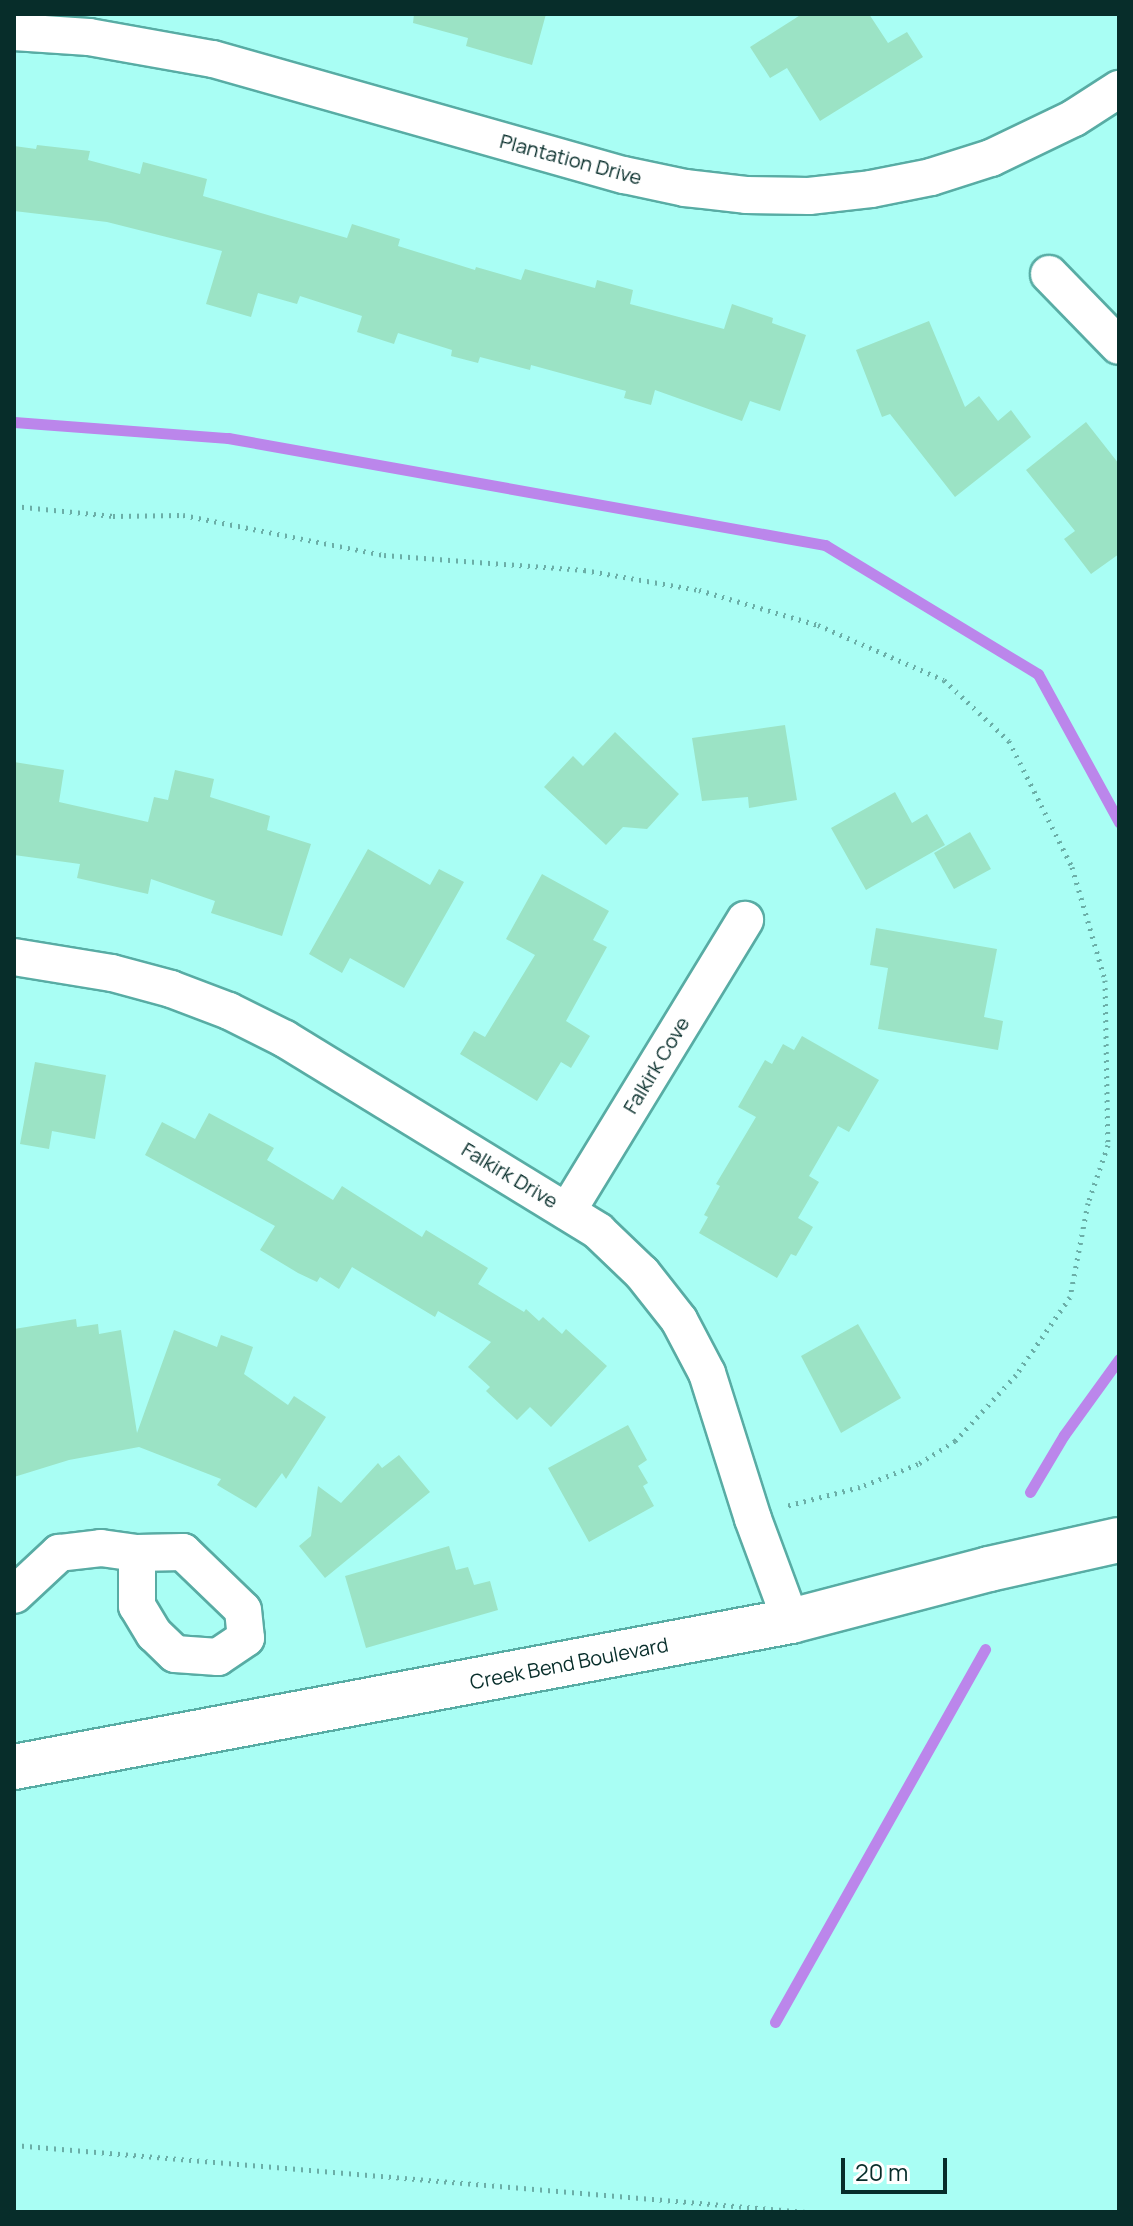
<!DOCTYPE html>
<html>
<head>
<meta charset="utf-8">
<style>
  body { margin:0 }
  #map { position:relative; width:1133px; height:2226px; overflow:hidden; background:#a9fef4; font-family:Manrope,sans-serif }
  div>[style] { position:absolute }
  .stream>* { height:11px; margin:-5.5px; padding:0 5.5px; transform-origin:5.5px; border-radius:5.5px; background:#bb86eb }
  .building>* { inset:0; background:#9be3c5 }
  .path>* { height:5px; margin-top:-2.5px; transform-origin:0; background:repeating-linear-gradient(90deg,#6baea7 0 2px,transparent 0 8px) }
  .roads { filter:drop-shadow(2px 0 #58aca4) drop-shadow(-2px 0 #58aca4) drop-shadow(0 2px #58aca4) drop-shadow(0 -2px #58aca4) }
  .minor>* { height:36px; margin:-18px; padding:0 18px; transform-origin:18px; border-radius:18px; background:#fff }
  .tertiary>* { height:44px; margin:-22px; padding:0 22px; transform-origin:22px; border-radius:22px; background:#fff }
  span { translate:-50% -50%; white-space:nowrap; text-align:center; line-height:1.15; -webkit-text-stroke:6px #fff; paint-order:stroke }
  .street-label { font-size:20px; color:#072d2a }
  .frame { position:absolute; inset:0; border:16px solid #072d2a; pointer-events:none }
  .scale { position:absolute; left:841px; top:2158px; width:106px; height:36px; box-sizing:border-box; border:4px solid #072d2a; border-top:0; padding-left:10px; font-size:24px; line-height:28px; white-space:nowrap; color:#072d2a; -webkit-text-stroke:6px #fff; paint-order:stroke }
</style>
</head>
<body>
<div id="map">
  <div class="stream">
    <i style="left:14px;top:422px;width:215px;rotate:4.3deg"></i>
    <i style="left:228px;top:438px;width:607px;rotate:10.16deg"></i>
    <i style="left:825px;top:545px;width:249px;rotate:31.2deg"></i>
    <i style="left:1038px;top:674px;width:169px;rotate:61.3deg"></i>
    <i style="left:1030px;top:1492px;width:66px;rotate:-59.2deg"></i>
    <i style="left:1064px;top:1435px;width:94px;rotate:-54.1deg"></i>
    <i style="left:775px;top:2022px;width:428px;rotate:-60.6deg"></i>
  </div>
  <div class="building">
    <i style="clip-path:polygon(414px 14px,546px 14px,532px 65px,466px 46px,468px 38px,413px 23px)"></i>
    <i style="clip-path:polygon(802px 14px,869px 14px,888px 43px,907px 32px,923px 57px,820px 121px,787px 68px,770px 78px,750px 47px)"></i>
    <i style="clip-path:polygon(37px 145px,90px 151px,88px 160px,140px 174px,143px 162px,207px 179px,203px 196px,347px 238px,352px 224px,400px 239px,398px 246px,475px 270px,476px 267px,521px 280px,525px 269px,595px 288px,597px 280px,633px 290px,630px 304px,724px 329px,732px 304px,773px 318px,772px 323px,806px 335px,780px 411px,750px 401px,742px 421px,655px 390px,651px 405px,624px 398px,626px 391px,531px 365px,530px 370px,480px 357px,478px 363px,451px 356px,452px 350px,398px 333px,394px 344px,357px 332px,362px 316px,300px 296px,297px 304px,258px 293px,251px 317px,206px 304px,222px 251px,107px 222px,14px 211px,14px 146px,36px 149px)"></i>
    <i style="clip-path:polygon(929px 321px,965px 407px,979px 396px,998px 421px,1011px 410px,1031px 437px,955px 497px,890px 414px,882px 417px,856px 350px)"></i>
    <i style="clip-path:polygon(1086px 422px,1119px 464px,1119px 554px,1091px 574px,1064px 539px,1075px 531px,1026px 470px)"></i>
    <i style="clip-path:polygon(785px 725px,797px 800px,749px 808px,748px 797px,702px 801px,692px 738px)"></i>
    <i style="clip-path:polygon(615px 732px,679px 794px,647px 829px,623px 827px,606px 845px,544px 787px,573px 756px,583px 766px)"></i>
    <i style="clip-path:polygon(14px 762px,64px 770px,59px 802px,148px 822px,154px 797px,168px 800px,175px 770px,214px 779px,210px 797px,270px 816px,267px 830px,311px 844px,282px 936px,211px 913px,215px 901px,151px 879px,148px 894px,77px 878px,80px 864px,14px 855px)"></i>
    <i style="clip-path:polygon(895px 792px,912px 823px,927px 814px,945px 845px,866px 890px,831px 828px)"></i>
    <i style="clip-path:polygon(970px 832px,991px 869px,954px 889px,934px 853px)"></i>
    <i style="clip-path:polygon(368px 849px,430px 885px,439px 869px,464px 882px,404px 988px,350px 958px,342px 973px,309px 954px)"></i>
    <i style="clip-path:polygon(542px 874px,609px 911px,593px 940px,607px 947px,566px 1021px,590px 1036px,571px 1068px,561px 1062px,537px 1101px,460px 1054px,474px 1031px,485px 1037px,535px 955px,506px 939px)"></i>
    <i style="clip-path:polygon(876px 928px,997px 949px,984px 1017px,1003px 1021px,998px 1050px,878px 1029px,888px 968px,870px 965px)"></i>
    <i style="clip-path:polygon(802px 1036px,879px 1080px,849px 1132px,838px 1126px,809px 1176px,819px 1182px,798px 1218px,813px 1227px,796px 1256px,791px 1254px,777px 1278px,699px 1233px,708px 1217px,704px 1215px,720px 1186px,716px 1184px,756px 1117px,738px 1107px,765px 1060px,772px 1064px,783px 1044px,794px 1050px)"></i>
    <i style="clip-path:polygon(35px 1062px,106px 1075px,95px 1139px,52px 1131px,49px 1149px,20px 1144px)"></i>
    <i style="clip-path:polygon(209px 1113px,274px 1148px,267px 1160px,333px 1200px,342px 1186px,422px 1237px,426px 1230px,488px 1268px,478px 1284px,524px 1312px,526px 1309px,539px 1321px,543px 1317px,562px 1334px,566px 1329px,607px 1366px,551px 1427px,530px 1407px,517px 1420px,486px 1391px,490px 1387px,468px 1367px,491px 1342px,438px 1311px,435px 1317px,352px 1267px,339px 1289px,320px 1277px,317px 1282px,298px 1273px,260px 1250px,275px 1226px,145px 1155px,162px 1122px,195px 1139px)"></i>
    <i style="clip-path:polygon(76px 1319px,77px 1327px,98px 1324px,99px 1334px,121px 1330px,137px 1433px,174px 1330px,217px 1347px,221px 1335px,253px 1347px,244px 1374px,288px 1405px,294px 1396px,326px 1417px,286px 1479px,282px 1473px,256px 1508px,217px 1485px,221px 1479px,139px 1447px,69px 1460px,14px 1477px,14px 1329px)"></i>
    <i style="clip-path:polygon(858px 1324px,901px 1398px,841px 1433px,801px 1356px)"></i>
    <i style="clip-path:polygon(628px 1425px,647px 1460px,638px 1466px,648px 1483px,643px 1486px,654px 1506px,589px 1542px,548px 1468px)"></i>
    <i style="clip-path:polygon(399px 1455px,430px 1492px,325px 1578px,299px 1546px,311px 1536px,318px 1486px,341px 1503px,378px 1463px,382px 1468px)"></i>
    <i style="clip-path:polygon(449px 1546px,456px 1570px,468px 1567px,474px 1585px,490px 1581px,498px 1610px,366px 1648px,345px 1576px)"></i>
  </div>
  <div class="path">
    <i style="left:14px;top:506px;width:100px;rotate:5.8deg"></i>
    <i style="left:113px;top:516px;width:70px;rotate:-0.8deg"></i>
    <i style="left:183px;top:515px;width:205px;rotate:11.3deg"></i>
    <i style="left:384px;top:555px;width:201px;rotate:4.3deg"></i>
    <i style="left:584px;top:570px;width:117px;rotate:9.9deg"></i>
    <i style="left:699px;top:590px;width:124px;rotate:16.4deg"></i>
    <i style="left:818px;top:625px;width:137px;rotate:23.6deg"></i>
    <i style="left:944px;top:680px;width:89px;rotate:43.2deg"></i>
    <i style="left:1009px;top:741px;width:141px;rotate:63.4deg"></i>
    <i style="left:1072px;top:867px;width:118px;rotate:73.7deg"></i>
    <i style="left:1105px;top:980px;width:165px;rotate:89deg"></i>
    <i style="left:1108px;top:1145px;width:61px;rotate:109deg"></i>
    <i style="left:1088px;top:1203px;width:96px;rotate:100.8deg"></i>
    <i style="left:1070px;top:1297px;width:95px;rotate:124.7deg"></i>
    <i style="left:1016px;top:1375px;width:90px;rotate:132.7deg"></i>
    <i style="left:955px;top:1441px;width:44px;rotate:148.1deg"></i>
    <i style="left:918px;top:1464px;width:62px;rotate:158.4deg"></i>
    <i style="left:860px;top:1487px;width:76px;rotate:165.6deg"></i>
    <i style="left:14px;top:2145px;width:795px;rotate:4.84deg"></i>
  </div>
  <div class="roads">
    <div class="minor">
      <i style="left:14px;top:32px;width:75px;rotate:3.8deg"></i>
      <i style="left:89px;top:37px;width:126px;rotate:10.1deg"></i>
      <i style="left:213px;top:59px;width:427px;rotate:15.8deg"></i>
      <i style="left:624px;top:175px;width:62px;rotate:12deg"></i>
      <i style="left:685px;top:188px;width:61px;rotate:6.5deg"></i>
      <i style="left:746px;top:195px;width:63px;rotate:0.9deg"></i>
      <i style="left:809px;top:196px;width:62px;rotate:-6.4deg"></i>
      <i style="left:871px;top:189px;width:61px;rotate:-11.3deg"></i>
      <i style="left:931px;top:177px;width:63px;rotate:-17.6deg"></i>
      <i style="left:991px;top:158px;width:92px;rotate:-25.7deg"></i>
      <i style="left:1074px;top:118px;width:54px;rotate:-32.8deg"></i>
      <i style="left:1049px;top:274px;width:100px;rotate:45.8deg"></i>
      <i style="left:14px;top:957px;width:99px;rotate:9.3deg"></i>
      <i style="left:112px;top:973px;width:61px;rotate:15.2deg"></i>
      <i style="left:171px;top:989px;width:62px;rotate:20.8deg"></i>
      <i style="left:229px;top:1011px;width:63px;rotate:26.6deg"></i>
      <i style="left:285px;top:1039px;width:367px;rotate:31.5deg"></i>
      <i style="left:598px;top:1231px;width:61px;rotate:43.7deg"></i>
      <i style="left:642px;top:1273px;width:60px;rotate:51.8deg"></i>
      <i style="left:679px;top:1320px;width:60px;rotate:62.2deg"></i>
      <i style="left:707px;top:1373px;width:153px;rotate:72.5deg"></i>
      <i style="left:753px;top:1519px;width:109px;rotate:69.6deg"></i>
      <i style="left:568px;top:1210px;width:340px;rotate:-58.6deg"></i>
      <i style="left:14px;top:1595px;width:62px;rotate:-43deg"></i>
      <i style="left:59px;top:1553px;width:42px;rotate:-6.8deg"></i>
      <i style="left:101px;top:1548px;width:36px;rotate:8deg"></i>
      <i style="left:137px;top:1553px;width:46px;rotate:-1.2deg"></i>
      <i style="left:183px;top:1552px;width:83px;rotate:44deg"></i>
      <i style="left:243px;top:1610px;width:28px;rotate:84deg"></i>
      <i style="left:246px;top:1638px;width:34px;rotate:146deg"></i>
      <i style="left:218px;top:1657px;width:43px;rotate:-176deg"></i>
      <i style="left:175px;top:1654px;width:29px;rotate:-136deg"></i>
      <i style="left:154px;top:1634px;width:33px;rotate:-121deg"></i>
      <i style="left:137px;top:1606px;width:53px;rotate:-90deg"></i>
    </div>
    <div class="tertiary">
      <i style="left:14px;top:1767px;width:791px;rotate:-10.64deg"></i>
      <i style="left:791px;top:1621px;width:205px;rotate:-14.7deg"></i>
      <i style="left:989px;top:1569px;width:133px;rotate:-12.6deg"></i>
    </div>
  </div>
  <div class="street-label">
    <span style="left:571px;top:159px;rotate:15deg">Plantation Drive</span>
    <span style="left:656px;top:1065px;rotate:-59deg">Falkirk Cove</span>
    <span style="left:510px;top:1175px;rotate:31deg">Falkirk Drive</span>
    <span style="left:569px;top:1663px;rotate:-11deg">Creek Bend Boulevard</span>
  </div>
  <div class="frame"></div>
  <div class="scale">20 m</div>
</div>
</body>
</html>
